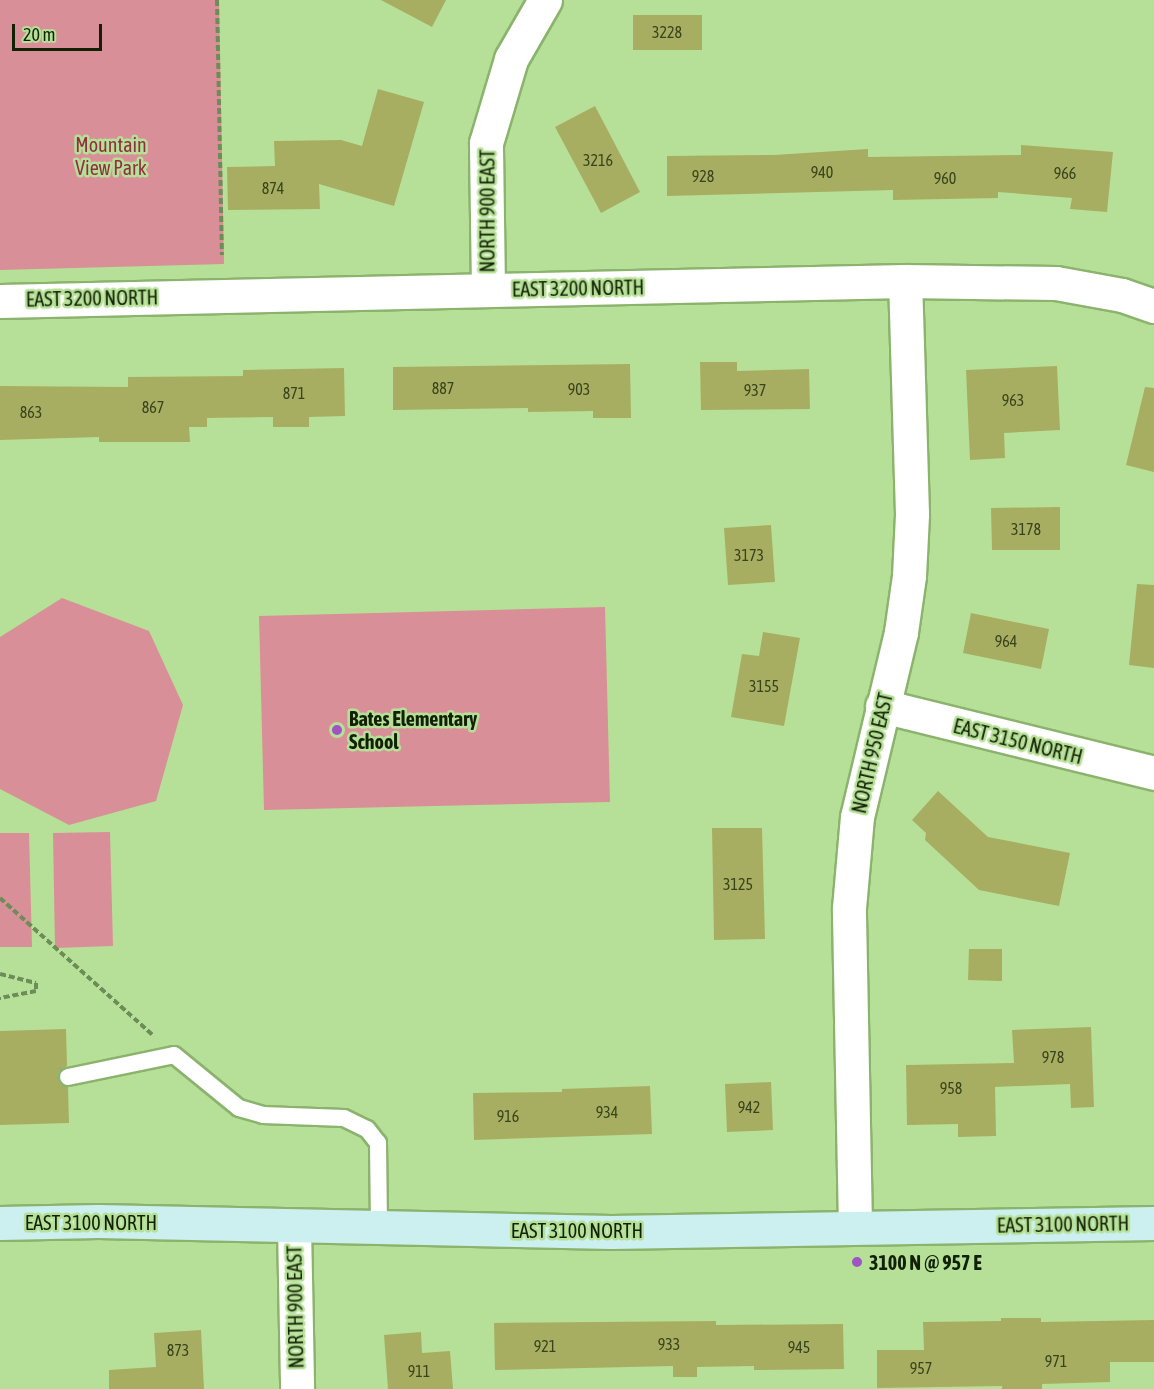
<!DOCTYPE html>
<html>
<head>
<meta charset="utf-8">
<style>
  body { margin:0 }
  #map { position:relative; width:1154px; height:1389px; overflow:hidden; background:#b6e097; font-family:"Asap Condensed",sans-serif }
  div>[style] { position:absolute }
  .green>* { inset:0; background:#d98f97 }
  .building>* { inset:0; background:#a8ae61 }
  .path>* { height:4px; margin-top:-2px; transform-origin:0; background:repeating-linear-gradient(90deg,#6e8c57 0 6px,transparent 0 9px) }
  .roads { filter:drop-shadow(2px 0 #8bb36d) drop-shadow(-2px 0 #8bb36d) drop-shadow(0 2px #8bb36d) drop-shadow(0 -2px #8bb36d) }
  .lane>* { height:16px; margin:-8px; padding:0 8px; transform-origin:8px; border-radius:8px; background:#fff }
  .street>* { height:33px; margin:-16.5px; padding:0 16.5px; transform-origin:16.5px; border-radius:16.5px; background:#fff }
  .secondary>* { height:33px; margin:-16.5px; padding:0 16.5px; transform-origin:16.5px; border-radius:16.5px; background:#ccf0ef }
  .dots>* { width:16px; height:16px; translate:-50% -50%; box-sizing:border-box; border:3px solid #b6e097; border-radius:50% }
  span { translate:-50% -50%; white-space:nowrap; text-align:center; line-height:1.15; -webkit-text-stroke:5px #b6e097; paint-order:stroke }
  .number-label { font-size:16px; color:#38441c }
  .number-label span { -webkit-text-stroke-width:0 }
  .park-label { font-size:20px; color:#912f42 }
  .street-label { font-size:20px; color:#122105 }
  .poi-label { font-size:20px; color:#122105; font-weight:700 }
  .left { translate:0 -50%; text-align:left }
  .scale { position:absolute; left:12px; top:24px; width:90px; height:27px; box-sizing:border-box; border:3px solid #122105; border-top:0; padding-left:8px; font-size:18px; line-height:21px; white-space:nowrap; color:#122105; -webkit-text-stroke:4px #b6e097; paint-order:stroke }
</style>
</head>
<body>
<div id="map">
  <div class="green">
    <i style="clip-path:polygon(0 0,219px 0,224px 264px,0 270px)"></i>
    <i style="clip-path:polygon(62px 598px,149px 631px,183px 705px,156px 801px,69px 825px,0 789px,0 637px)"></i>
    <i style="clip-path:polygon(605px 607px,610px 802px,264px 810px,259px 616px)"></i>
    <i style="clip-path:polygon(110px 832px,113px 946px,55px 948px,53px 833px)"></i>
    <i style="clip-path:polygon(0 833px,29px 833px,32px 947px,0 947px)"></i>
  </div>
  <div class="building">
    <i style="clip-path:polygon(381px 0,446px 0,432px 27px)"></i>
    <i style="clip-path:polygon(633px 15px,702px 15px,702px 50px,633px 50px)"></i>
    <i style="clip-path:polygon(378px 89px,424px 102px,394px 206px,319px 184px,320px 209px,228px 210px,227px 167px,275px 166px,274px 141px,341px 140px,362px 146px)"></i>
    <i style="clip-path:polygon(595px 106px,640px 192px,601px 213px,555px 127px)"></i>
    <i style="clip-path:polygon(1021px 145px,1113px 152px,1107px 212px,1070px 209px,1072px 198px,998px 192px,998px 198px,893px 200px,893px 190px,667px 196px,667px 156px,774px 155px,868px 149px,868px 157px,1021px 155px)"></i>
    <i style="clip-path:polygon(700px 362px,737px 362px,737px 371px,809px 369px,810px 409px,701px 410px)"></i>
    <i style="clip-path:polygon(630px 364px,631px 418px,593px 418px,593px 411px,528px 412px,528px 408px,393px 410px,393px 367px)"></i>
    <i style="clip-path:polygon(1057px 366px,1060px 430px,1004px 433px,1005px 458px,970px 460px,966px 370px)"></i>
    <i style="clip-path:polygon(344px 368px,345px 416px,309px 417px,309px 427px,273px 427px,273px 417px,207px 418px,207px 427px,189px 427px,190px 442px,99px 442px,99px 437px,0 440px,0 386px,128px 387px,128px 377px,243px 376px,243px 370px)"></i>
    <i style="clip-path:polygon(1145px 387px,1154px 388px,1154px 472px,1126px 465px)"></i>
    <i style="clip-path:polygon(1060px 507px,1060px 550px,992px 550px,991px 508px)"></i>
    <i style="clip-path:polygon(771px 525px,775px 582px,728px 585px,724px 528px)"></i>
    <i style="clip-path:polygon(1137px 584px,1154px 585px,1154px 668px,1129px 665px)"></i>
    <i style="clip-path:polygon(971px 613px,1049px 629px,1041px 669px,963px 653px)"></i>
    <i style="clip-path:polygon(763px 632px,800px 638px,784px 726px,731px 717px,742px 654px,759px 656px)"></i>
    <i style="clip-path:polygon(938px 791px,988px 837px,1070px 853px,1059px 906px,979px 890px,925px 840px,926px 833px,912px 820px)"></i>
    <i style="clip-path:polygon(712px 828px,762px 828px,765px 939px,714px 940px)"></i>
    <i style="clip-path:polygon(969px 949px,1002px 949px,1002px 981px,968px 980px)"></i>
    <i style="clip-path:polygon(1091px 1027px,1094px 1107px,1071px 1108px,1070px 1084px,995px 1087px,996px 1136px,958px 1137px,958px 1124px,907px 1125px,906px 1065px,1014px 1063px,1012px 1030px)"></i>
    <i style="clip-path:polygon(66px 1029px,67px 1066px,61px 1070px,58px 1079px,61px 1084px,68px 1087px,69px 1123px,0 1125px,0 1031px)"></i>
    <i style="clip-path:polygon(771px 1082px,773px 1130px,727px 1132px,725px 1084px)"></i>
    <i style="clip-path:polygon(650px 1086px,652px 1134px,474px 1140px,473px 1093px,562px 1092px,562px 1089px)"></i>
    <i style="clip-path:polygon(1001px 1318px,1041px 1318px,1041px 1322px,1154px 1320px,1154px 1362px,1110px 1362px,1110px 1382px,1042px 1384px,1042px 1389px,1002px 1389px,1002px 1386px,877px 1388px,877px 1350px,924px 1350px,923px 1322px,1001px 1321px)"></i>
    <i style="clip-path:polygon(716px 1321px,716px 1325px,843px 1324px,844px 1369px,754px 1370px,754px 1366px,697px 1367px,697px 1377px,673px 1377px,673px 1366px,495px 1370px,494px 1323px)"></i>
    <i style="clip-path:polygon(201px 1330px,204px 1389px,109px 1389px,109px 1370px,156px 1367px,154px 1333px)"></i>
    <i style="clip-path:polygon(421px 1332px,422px 1353px,450px 1351px,453px 1389px,388px 1389px,384px 1335px)"></i>
  </div>
  <div class="path">
    <i style="left:217px;top:0;width:255px;rotate:88.9deg"></i>
    <i style="left:0;top:898px;width:207px;rotate:41.9deg"></i>
    <i style="left:0;top:974px;width:37px;rotate:14deg"></i>
    <i style="left:36px;top:983px;width:8px;rotate:90deg"></i>
    <i style="left:36px;top:991px;width:37px;rotate:169deg"></i>
  </div>
  <div class="roads">
    <div class="lane">
      <i style="left:68px;top:1077px;width:108px;rotate:-11.7deg"></i>
      <i style="left:174px;top:1055px;width:84px;rotate:39.2deg"></i>
      <i style="left:239px;top:1108px;width:25px;rotate:16deg"></i>
      <i style="left:263px;top:1115px;width:81px;rotate:2.1deg"></i>
      <i style="left:344px;top:1118px;width:25px;rotate:26deg"></i>
      <i style="left:367px;top:1129px;width:18px;rotate:52deg"></i>
      <i style="left:378px;top:1143px;width:85px;rotate:89.3deg"></i>
    </div>
    <div class="street">
      <i style="left:488px;top:290px;width:147px;rotate:-90.8deg"></i>
      <i style="left:486px;top:143px;width:88px;rotate:-73.4deg"></i>
      <i style="left:511px;top:59px;width:68px;rotate:-60deg"></i>
      <i style="left:0;top:301px;width:905px;rotate:-1.27deg"></i>
      <i style="left:905px;top:281px;width:151px;rotate:0.8deg"></i>
      <i style="left:1056px;top:283px;width:67px;rotate:10.3deg"></i>
      <i style="left:1122px;top:295px;width:34px;rotate:19deg"></i>
      <i style="left:882px;top:706px;width:280px;rotate:13.8deg"></i>
      <i style="left:294px;top:1226px;width:163px;rotate:88.9deg"></i>
      <i style="left:855px;top:1227px;width:319px;rotate:-91.1deg"></i>
      <i style="left:849px;top:908px;width:91px;rotate:-85deg"></i>
      <i style="left:857px;top:817px;width:190px;rotate:-76.6deg"></i>
      <i style="left:901px;top:632px;width:57px;rotate:-81.9deg"></i>
      <i style="left:909px;top:576px;width:62px;rotate:-87.2deg"></i>
      <i style="left:912px;top:514px;width:233px;rotate:-91.7deg"></i>
    </div>
    <div class="secondary">
      <i style="left:0;top:1223px;width:98px;rotate:-1.2deg"></i>
      <i style="left:98px;top:1221px;width:513px;rotate:1.23deg"></i>
      <i style="left:611px;top:1232px;width:543px;rotate:-0.95deg"></i>
    </div>
  </div>
  <div class="dots">
    <i style="left:337px;top:730px;background:#9f53c5"></i>
    <i style="left:857px;top:1262px;background:#9f53c5"></i>
  </div>
  <div class="number-label">
    <span style="left:667px;top:32px">3228</span>
    <span style="left:598px;top:160px">3216</span>
    <span style="left:822px;top:172px">940</span>
    <span style="left:1065px;top:173px">966</span>
    <span style="left:703px;top:176px">928</span>
    <span style="left:945px;top:178px">960</span>
    <span style="left:273px;top:188px">874</span>
    <span style="left:443px;top:388px">887</span>
    <span style="left:579px;top:389px">903</span>
    <span style="left:755px;top:390px">937</span>
    <span style="left:294px;top:393px">871</span>
    <span style="left:1013px;top:400px">963</span>
    <span style="left:153px;top:407px">867</span>
    <span style="left:31px;top:412px">863</span>
    <span style="left:1026px;top:529px">3178</span>
    <span style="left:749px;top:555px">3173</span>
    <span style="left:1006px;top:641px">964</span>
    <span style="left:764px;top:686px">3155</span>
    <span style="left:738px;top:884px">3125</span>
    <span style="left:1053px;top:1057px">978</span>
    <span style="left:951px;top:1088px">958</span>
    <span style="left:749px;top:1107px">942</span>
    <span style="left:607px;top:1112px">934</span>
    <span style="left:508px;top:1116px">916</span>
    <span style="left:669px;top:1344px">933</span>
    <span style="left:545px;top:1346px">921</span>
    <span style="left:799px;top:1347px">945</span>
    <span style="left:178px;top:1350px">873</span>
    <span style="left:1056px;top:1361px">971</span>
    <span style="left:921px;top:1368px">957</span>
    <span style="left:419px;top:1371px">911</span>
  </div>
  <div class="park-label">
    <span style="left:111px;top:156px">Mountain<br>View Park</span>
  </div>
  <div class="street-label">
    <span style="left:487px;top:211px;rotate:-90deg">NORTH 900 EAST</span>
    <span style="left:578px;top:288px;rotate:-1deg">EAST 3200 NORTH</span>
    <span style="left:92px;top:298px;rotate:-1deg">EAST 3200 NORTH</span>
    <span style="left:1018px;top:741px;rotate:14deg">EAST 3150 NORTH</span>
    <span style="left:872px;top:753px;rotate:-77deg">NORTH 950 EAST</span>
    <span style="left:91px;top:1222px">EAST 3100 NORTH</span>
    <span style="left:1063px;top:1224px;rotate:-1deg">EAST 3100 NORTH</span>
    <span style="left:577px;top:1230px">EAST 3100 NORTH</span>
    <span style="left:295px;top:1307px;rotate:-91deg">NORTH 900 EAST</span>
  </div>
  <div class="poi-label">
    <span class="left" style="left:349px;top:730px">Bates Elementary<br>School</span>
    <span class="left" style="left:869px;top:1262px">3100 N @ 957 E</span>
  </div>
  <div class="scale">20 m</div>
</div>
</body>
</html>
